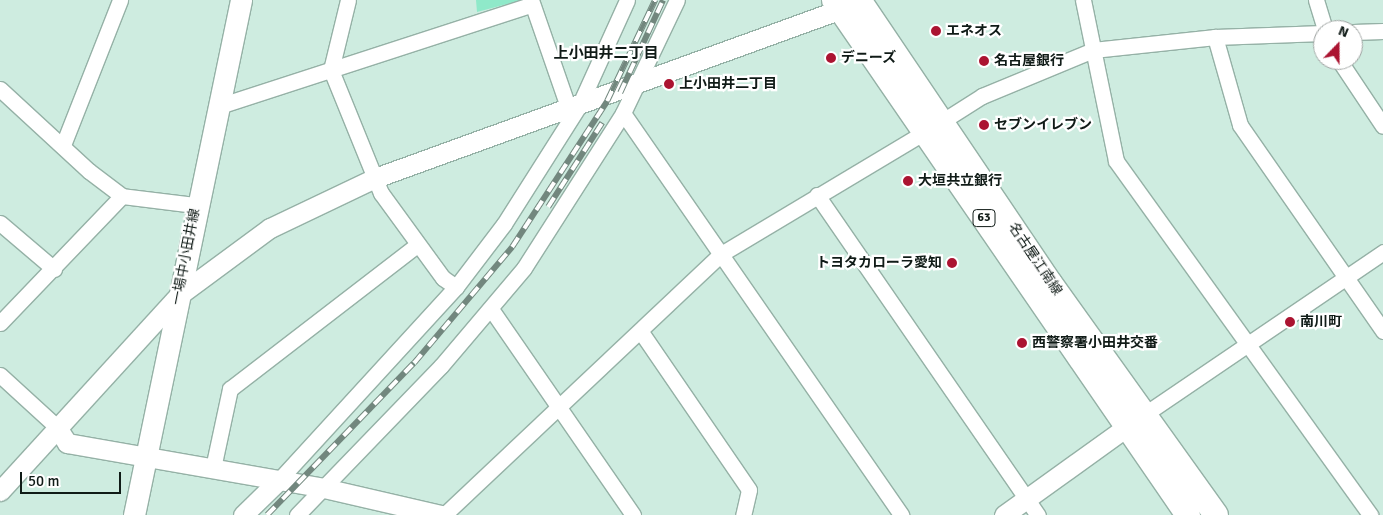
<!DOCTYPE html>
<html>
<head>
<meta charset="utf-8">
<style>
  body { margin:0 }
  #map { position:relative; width:1383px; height:515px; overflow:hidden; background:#ceece0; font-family:Signika,"Noto Sans JP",sans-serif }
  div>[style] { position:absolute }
  .green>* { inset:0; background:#8fe9c9 }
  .roads { filter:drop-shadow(1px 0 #95b1a6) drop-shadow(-1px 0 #95b1a6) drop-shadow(0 1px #95b1a6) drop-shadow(0 -1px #95b1a6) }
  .minor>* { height:15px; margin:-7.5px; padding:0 7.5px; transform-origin:7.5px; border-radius:7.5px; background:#fff }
  .tertiary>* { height:19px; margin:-9.5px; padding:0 9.5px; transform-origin:9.5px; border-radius:9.5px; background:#fff }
  .secondary>* { height:21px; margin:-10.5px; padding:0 10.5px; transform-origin:10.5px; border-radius:10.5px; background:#fff }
  .primary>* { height:24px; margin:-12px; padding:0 12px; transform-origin:12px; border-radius:12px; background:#fff }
  .rail>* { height:5.5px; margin-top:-2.75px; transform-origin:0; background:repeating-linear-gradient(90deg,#fff 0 11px,#72877e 0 22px); box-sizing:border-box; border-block:1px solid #72877e }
  .dots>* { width:14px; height:14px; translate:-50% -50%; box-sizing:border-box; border:2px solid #fff; border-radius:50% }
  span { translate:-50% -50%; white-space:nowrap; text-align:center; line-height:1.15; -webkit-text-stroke:4.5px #fff; paint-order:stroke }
  .shield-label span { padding:1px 4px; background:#fff; border:1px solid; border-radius:4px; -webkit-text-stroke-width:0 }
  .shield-label { font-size:12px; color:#101b17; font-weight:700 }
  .poi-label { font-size:14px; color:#101b17; font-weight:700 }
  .left { translate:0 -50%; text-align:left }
  .right { translate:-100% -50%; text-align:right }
  .street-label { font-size:14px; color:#101b17 }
  .neighbourhood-label { font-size:15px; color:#101b17; font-weight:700 }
  .north { position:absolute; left:1313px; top:20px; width:50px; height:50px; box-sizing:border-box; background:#fff; border:1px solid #9fa4a2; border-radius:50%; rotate:22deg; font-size:14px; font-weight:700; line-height:20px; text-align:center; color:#101b17 }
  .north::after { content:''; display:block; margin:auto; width:18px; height:22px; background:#ab1431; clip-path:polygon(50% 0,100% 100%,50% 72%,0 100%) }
  .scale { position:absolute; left:20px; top:472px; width:101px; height:22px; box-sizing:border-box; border:2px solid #101b17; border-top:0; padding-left:6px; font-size:15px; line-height:18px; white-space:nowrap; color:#101b17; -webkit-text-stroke:4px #fff; paint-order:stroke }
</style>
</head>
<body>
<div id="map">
  <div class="green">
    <i style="clip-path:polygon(476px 0,522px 0,477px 12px)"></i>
  </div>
  <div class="roads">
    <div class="minor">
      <i style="left:348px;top:0;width:72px;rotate:103.7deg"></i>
      <i style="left:331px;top:70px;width:133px;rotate:67.9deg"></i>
      <i style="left:381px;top:193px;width:105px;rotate:53.9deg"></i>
      <i style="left:443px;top:278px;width:16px;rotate:35deg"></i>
      <i style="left:531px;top:0;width:113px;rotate:70.9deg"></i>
      <i style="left:1083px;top:0;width:164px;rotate:78.4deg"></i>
      <i style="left:1116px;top:161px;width:436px;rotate:54.3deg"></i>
      <i style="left:1316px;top:0;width:31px;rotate:73deg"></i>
      <i style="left:1353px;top:32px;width:30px;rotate:-2deg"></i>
      <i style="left:1215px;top:37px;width:91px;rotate:74.1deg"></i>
      <i style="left:1240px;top:125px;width:251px;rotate:55.2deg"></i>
      <i style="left:1339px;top:60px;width:79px;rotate:56.3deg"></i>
      <i style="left:0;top:89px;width:121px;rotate:42.7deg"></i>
      <i style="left:89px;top:171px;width:41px;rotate:37.1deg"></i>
      <i style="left:219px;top:106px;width:326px;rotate:-18deg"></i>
      <i style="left:623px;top:113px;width:489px;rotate:55.3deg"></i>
      <i style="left:941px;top:122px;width:49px;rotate:-32.4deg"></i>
      <i style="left:982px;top:96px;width:120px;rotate:-22.5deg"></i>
      <i style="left:1093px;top:50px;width:123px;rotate:-6.1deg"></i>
      <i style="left:1215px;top:37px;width:108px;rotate:-2.1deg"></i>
      <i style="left:63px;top:145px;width:156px;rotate:-68.5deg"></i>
      <i style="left:817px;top:195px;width:389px;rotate:55.4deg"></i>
      <i style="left:0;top:223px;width:71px;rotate:40.4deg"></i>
      <i style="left:491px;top:309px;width:250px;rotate:55.4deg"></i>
      <i style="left:0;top:323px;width:176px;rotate:-46.2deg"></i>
      <i style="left:122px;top:196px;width:74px;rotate:7deg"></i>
      <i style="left:641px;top:332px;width:191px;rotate:55.6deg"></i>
      <i style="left:749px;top:490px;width:26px;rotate:103deg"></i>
      <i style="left:0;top:375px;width:77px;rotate:42.4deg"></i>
      <i style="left:1145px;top:414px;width:288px;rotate:-34.2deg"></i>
      <i style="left:213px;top:468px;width:81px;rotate:-77.9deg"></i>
      <i style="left:230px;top:389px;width:237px;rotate:-37.6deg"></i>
      <i style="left:279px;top:480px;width:262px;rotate:-47.5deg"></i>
      <i style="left:456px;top:287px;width:79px;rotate:-52.7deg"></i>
      <i style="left:504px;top:224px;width:140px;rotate:-57.6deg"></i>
      <i style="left:579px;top:106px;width:116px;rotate:-65.6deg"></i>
      <i style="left:297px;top:515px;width:207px;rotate:-46deg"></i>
      <i style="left:441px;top:366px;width:128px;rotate:-49.7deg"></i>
      <i style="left:524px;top:268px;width:184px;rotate:-57.4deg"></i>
      <i style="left:623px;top:113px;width:125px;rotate:-64.5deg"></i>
      <i style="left:444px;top:515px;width:381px;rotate:-43.3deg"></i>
      <i style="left:721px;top:254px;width:238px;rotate:-30.9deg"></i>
    </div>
    <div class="tertiary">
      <i style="left:57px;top:427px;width:19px;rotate:58deg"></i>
      <i style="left:67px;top:443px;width:261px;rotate:9.9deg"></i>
      <i style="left:324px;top:488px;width:120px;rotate:13deg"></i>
      <i style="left:0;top:491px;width:265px;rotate:-47.6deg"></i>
      <i style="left:179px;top:295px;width:113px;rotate:-36.4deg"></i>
      <i style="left:270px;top:228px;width:116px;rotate:-25.5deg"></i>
      <i style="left:375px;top:178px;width:507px;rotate:-19.93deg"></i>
      <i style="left:243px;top:515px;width:50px;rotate:-44.2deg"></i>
      <i style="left:1004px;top:515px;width:166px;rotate:-35.7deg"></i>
    </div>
    <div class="secondary">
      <i style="left:134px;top:515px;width:526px;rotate:-78.26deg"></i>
    </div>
    <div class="primary">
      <i style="left:834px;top:0;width:625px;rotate:55.5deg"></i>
      <i style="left:859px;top:0;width:341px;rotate:56deg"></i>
      <i style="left:1050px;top:283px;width:285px;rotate:54.4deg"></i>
    </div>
  </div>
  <div class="rail">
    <i style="left:620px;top:93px;width:102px;rotate:-65.2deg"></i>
    <i style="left:548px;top:207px;width:100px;rotate:-57.3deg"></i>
    <i style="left:267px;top:515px;width:211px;rotate:-46deg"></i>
    <i style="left:414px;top:363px;width:152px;rotate:-49.8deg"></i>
    <i style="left:512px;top:247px;width:174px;rotate:-56.9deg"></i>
    <i style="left:607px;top:101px;width:112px;rotate:-64.6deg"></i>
  </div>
  <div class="dots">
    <i style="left:936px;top:31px;background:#ab1431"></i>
    <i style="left:831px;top:58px;background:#ab1431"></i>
    <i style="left:984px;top:61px;background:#ab1431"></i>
    <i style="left:669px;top:84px;background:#ab1431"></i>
    <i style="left:984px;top:125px;background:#ab1431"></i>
    <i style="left:908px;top:181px;background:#ab1431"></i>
    <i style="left:952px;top:263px;background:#ab1431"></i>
    <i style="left:1290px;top:322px;background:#ab1431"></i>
    <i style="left:1022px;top:343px;background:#ab1431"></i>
  </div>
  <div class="shield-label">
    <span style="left:984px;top:218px">63</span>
  </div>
  <div class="poi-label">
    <span class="left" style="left:946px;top:31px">エネオス</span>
    <span class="left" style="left:841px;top:58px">デニーズ</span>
    <span class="left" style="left:994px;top:61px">名古屋銀行</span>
    <span class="left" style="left:679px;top:84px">上小田井二丁目</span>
    <span class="left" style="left:994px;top:125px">セブンイレブン</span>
    <span class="left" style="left:918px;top:181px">大垣共立銀行</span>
    <span class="right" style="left:942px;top:263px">トヨタカローラ愛知</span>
    <span class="left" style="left:1300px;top:322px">南川町</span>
    <span class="left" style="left:1032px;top:343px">西警察署小田井交番</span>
  </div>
  <div class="street-label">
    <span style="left:186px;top:257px;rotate:-79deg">一場中小田井線</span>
    <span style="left:1035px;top:259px;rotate:56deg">名古屋江南線</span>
  </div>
  <div class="neighbourhood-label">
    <span style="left:606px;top:54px">上小田井二丁目</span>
  </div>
  <div class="north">N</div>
  <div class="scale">50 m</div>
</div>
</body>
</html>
